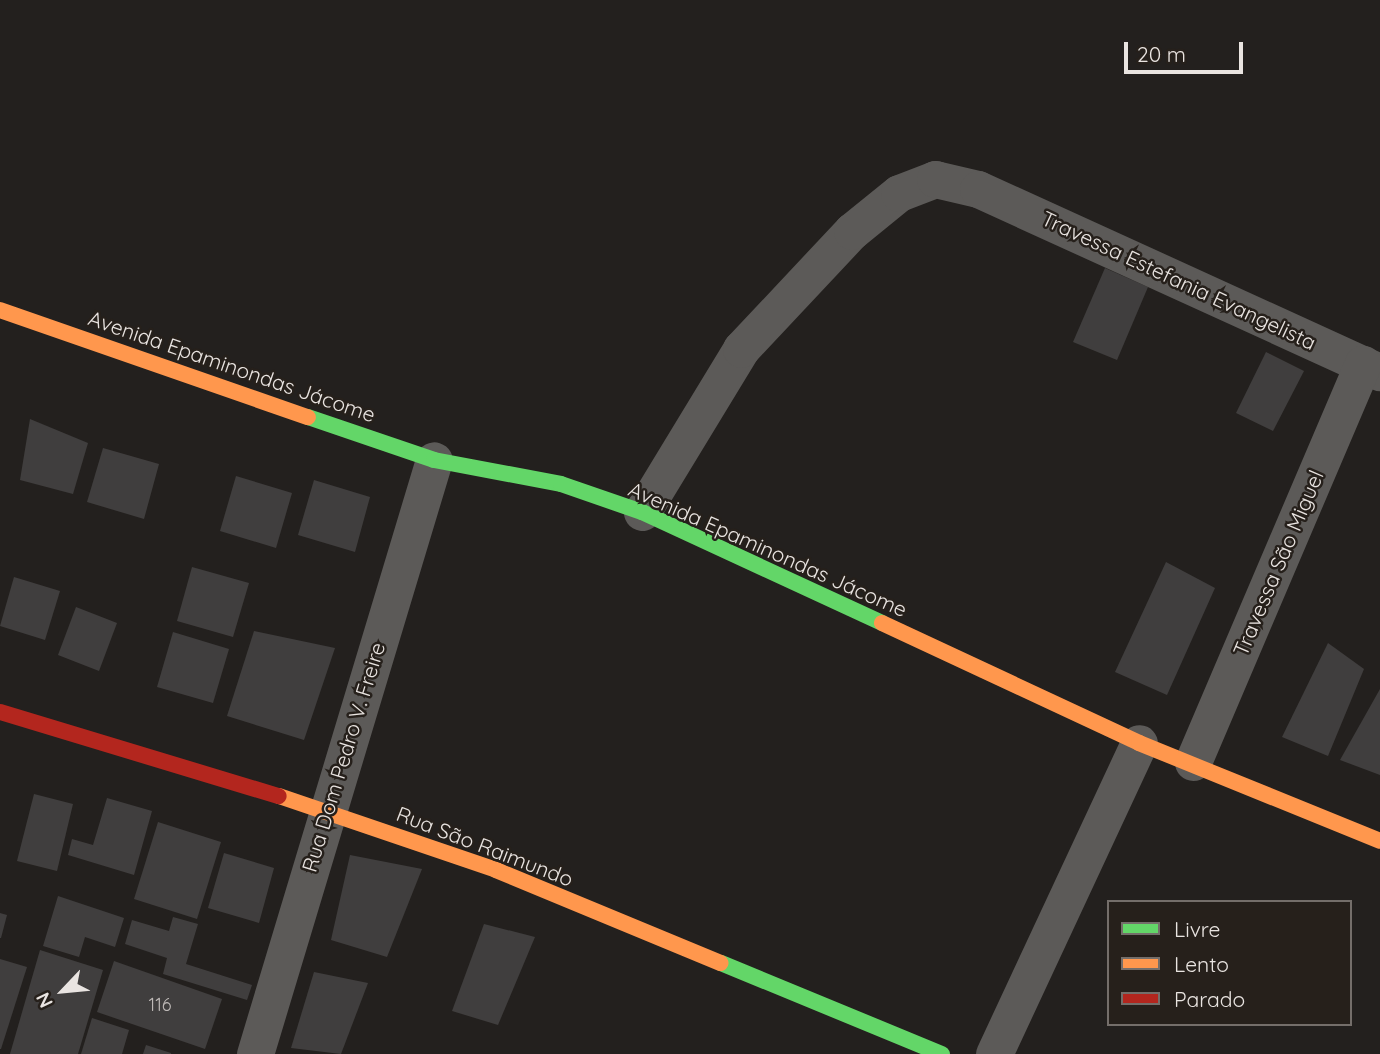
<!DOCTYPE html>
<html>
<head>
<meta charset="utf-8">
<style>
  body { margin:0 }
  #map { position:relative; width:1380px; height:1054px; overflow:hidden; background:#23201e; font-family:Quicksand,sans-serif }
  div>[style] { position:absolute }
  .building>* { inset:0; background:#403e3e }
  .street>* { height:37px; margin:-18.5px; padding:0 18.5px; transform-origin:18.5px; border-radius:18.5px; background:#5c5a58 }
  .fast>* { height:16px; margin:-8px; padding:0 8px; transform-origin:8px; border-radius:8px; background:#63d668 }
  .slow>* { height:16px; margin:-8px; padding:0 8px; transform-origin:8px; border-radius:8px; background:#ff974d }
  .jam>* { height:16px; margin:-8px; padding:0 8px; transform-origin:8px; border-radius:8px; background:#b3261e }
  span { translate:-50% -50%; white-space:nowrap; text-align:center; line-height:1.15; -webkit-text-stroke:5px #26201b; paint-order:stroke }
  .number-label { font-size:18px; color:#bfbab8 }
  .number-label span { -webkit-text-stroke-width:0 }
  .street-label { font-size:21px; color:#e9e4e1 }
  .legend { position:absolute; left:1107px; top:900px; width:245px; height:126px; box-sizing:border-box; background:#26201b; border:2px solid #746e6a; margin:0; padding:9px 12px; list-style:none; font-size:21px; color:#e9e4e1 }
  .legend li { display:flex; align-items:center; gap:14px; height:35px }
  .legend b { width:35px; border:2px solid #746e6a }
  .north { position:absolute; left:28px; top:956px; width:70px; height:70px; -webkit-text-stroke:5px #26201b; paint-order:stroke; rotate:244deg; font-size:19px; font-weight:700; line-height:28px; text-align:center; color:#e9e4e1 }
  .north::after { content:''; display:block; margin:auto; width:24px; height:32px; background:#e9e4e1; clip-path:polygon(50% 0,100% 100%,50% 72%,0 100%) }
  .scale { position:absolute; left:1124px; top:42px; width:119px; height:32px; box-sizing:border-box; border:4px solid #e9e4e1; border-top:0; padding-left:9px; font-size:21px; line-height:24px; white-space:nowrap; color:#e9e4e1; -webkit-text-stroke:5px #26201b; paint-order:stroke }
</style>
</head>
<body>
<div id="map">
  <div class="building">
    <i style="clip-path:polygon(1105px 268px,1148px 287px,1117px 360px,1073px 342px)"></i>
    <i style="clip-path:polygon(1266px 352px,1304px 371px,1273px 431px,1236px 413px)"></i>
    <i style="clip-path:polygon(30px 419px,88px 443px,73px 494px,20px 480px)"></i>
    <i style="clip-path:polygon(103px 448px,159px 464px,144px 519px,87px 502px)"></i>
    <i style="clip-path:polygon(236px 476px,292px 493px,276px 548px,220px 531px)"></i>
    <i style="clip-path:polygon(314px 480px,370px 497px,355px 552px,298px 535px)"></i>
    <i style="clip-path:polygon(1166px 562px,1215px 588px,1167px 695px,1115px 672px)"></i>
    <i style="clip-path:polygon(192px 567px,249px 583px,233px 637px,177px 621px)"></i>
    <i style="clip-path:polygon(14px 577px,60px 591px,45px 640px,0 626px)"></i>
    <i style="clip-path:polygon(76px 607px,117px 623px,99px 671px,58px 655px)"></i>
    <i style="clip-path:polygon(254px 631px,335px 648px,304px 740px,227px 716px)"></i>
    <i style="clip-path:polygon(173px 632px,229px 649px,213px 703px,157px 687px)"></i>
    <i style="clip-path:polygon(1328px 643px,1364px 669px,1328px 756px,1282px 737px)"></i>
    <i style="clip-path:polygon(1380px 689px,1380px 775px,1340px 760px)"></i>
    <i style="clip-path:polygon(34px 794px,73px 804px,57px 871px,17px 861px)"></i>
    <i style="clip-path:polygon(107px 798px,152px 811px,134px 875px,68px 855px,72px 839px,93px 845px)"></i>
    <i style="clip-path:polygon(158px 822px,221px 842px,197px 919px,134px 899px)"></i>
    <i style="clip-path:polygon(224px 853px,274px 868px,259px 923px,208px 908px)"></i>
    <i style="clip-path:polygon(350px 855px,422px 869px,387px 957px,331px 940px)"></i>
    <i style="clip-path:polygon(58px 896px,124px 918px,115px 947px,85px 937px,79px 957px,43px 946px)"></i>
    <i style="clip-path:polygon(0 913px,7px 915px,1px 938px,0 938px)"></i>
    <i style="clip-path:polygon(173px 917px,198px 924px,186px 964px,252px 985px,247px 1000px,163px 974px,167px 958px,125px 944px,132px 920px,169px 931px)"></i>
    <i style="clip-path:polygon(484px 924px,535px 937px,498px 1025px,452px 1011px)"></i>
    <i style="clip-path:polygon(40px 950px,103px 970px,78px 1054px,10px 1054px)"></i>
    <i style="clip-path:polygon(0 959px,27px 967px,1px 1049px,0 1049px)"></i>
    <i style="clip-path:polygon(114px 961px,222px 999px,205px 1049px,97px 1012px)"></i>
    <i style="clip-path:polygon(314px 972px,368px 983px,341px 1054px,291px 1048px)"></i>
    <i style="clip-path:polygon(92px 1018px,129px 1030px,122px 1054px,81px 1054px)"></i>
    <i style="clip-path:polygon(146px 1045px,171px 1053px,171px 1054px,143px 1054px)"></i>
  </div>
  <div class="street">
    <i style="left:642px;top:512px;width:191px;rotate:-58.7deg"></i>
    <i style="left:741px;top:349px;width:162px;rotate:-46.8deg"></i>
    <i style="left:852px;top:231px;width:60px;rotate:-39deg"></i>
    <i style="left:899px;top:193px;width:39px;rotate:-21deg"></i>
    <i style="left:935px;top:179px;width:44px;rotate:13.1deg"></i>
    <i style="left:978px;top:189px;width:442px;rotate:24.5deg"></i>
    <i style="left:1193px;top:762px;width:433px;rotate:-66.9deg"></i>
    <i style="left:255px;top:1054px;width:620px;rotate:-73.23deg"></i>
    <i style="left:994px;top:1054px;width:343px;rotate:-65deg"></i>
  </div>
  <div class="fast">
    <i style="left:308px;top:417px;width:133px;rotate:18.8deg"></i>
    <i style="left:434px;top:460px;width:129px;rotate:10.7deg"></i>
    <i style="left:561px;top:484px;width:86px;rotate:19.1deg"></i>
    <i style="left:642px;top:512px;width:264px;rotate:24.8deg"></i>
    <i style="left:721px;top:963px;width:239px;rotate:22.4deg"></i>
  </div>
  <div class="slow">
    <i style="left:0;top:310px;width:326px;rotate:19.2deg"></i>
    <i style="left:882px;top:623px;width:284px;rotate:25deg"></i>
    <i style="left:1139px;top:743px;width:260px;rotate:22.1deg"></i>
    <i style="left:279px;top:796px;width:229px;rotate:18.8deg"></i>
    <i style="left:496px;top:870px;width:243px;rotate:22.5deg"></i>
  </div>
  <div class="jam">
    <i style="left:0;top:712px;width:291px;rotate:16.8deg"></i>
  </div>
  <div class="number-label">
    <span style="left:160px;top:1005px">116</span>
  </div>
  <div class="street-label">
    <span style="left:1179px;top:280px;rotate:25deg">Travessa Estefania Evangelista</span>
    <span style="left:232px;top:366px;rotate:19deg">Avenida Epaminondas Jácome</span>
    <span style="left:768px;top:549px;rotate:24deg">Avenida Epaminondas Jácome</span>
    <span style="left:1278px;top:563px;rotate:-67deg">Travessa São Miguel</span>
    <span style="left:343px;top:757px;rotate:-73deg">Rua Dom Pedro V. Freire</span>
    <span style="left:485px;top:846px;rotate:21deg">Rua São Raimundo</span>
  </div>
  <ul class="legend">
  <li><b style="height:9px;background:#63d668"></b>Livre</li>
  <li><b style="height:9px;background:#ff974d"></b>Lento</li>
  <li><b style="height:9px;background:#b3261e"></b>Parado</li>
  </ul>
  <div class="north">N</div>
  <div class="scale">20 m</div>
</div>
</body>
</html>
